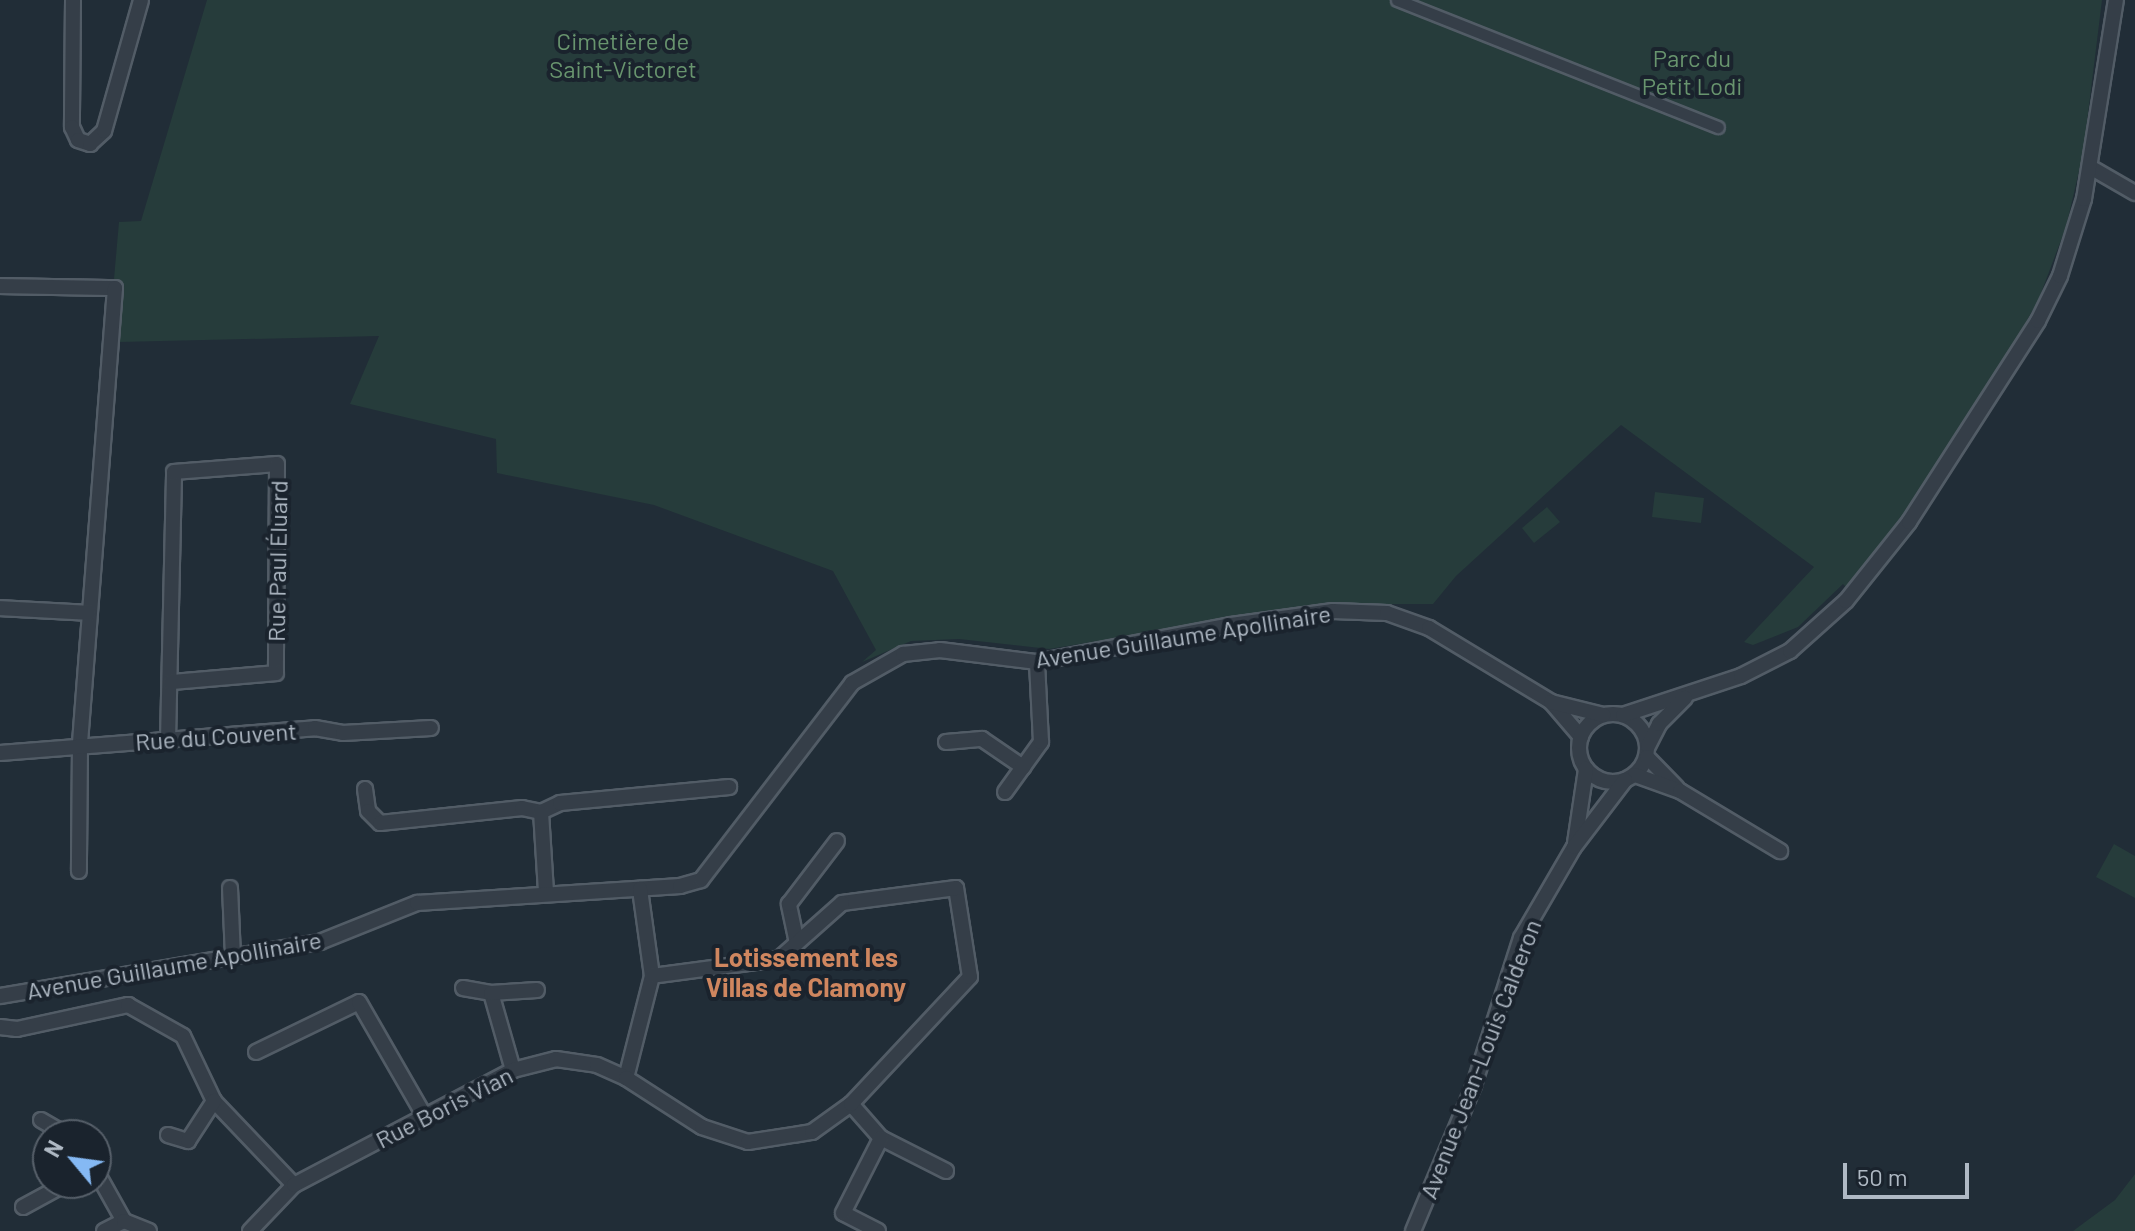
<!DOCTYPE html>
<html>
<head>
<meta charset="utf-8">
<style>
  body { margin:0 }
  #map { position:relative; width:2135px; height:1231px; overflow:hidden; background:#212d37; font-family:Barlow,sans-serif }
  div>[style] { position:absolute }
  .green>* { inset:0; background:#263c3b }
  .roads { filter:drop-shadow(2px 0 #525c66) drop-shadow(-2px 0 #525c66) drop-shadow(0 2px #525c66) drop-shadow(0 -2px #525c66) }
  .pedestrian>* { height:11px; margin:-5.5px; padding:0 5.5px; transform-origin:5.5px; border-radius:5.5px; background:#353e48 }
  .minor>* { height:14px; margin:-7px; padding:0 7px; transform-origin:7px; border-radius:7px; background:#353e48 }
  .minor>.ring { margin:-7px; padding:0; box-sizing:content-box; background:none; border:14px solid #353e48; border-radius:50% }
  span { translate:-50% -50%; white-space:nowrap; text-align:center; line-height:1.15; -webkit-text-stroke:8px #1a232d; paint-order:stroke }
  .park-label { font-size:24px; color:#68946e }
  .street-label { font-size:24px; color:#afb9c4 }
  .neighbourhood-label { font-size:26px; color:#cf865f; font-weight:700 }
  .north { position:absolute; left:32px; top:1119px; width:80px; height:80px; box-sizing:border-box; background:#1a232d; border:2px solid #565f69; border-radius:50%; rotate:299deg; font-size:22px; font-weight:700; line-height:32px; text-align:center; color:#afb9c4 }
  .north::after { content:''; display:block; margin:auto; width:28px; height:36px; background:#85b9f4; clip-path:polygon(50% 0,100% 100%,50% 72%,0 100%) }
  .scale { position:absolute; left:1843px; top:1163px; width:126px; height:36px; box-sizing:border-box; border:4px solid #afb9c4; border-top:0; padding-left:10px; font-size:24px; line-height:28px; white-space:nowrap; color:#afb9c4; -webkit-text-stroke:6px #1a232d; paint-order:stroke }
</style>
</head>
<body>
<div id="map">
  <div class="green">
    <i style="clip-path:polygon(207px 0,2102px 0,2083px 154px,2066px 227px,2038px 301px,1993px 381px,1892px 532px,1847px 588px,1843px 584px,1798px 627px,1753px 645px,1744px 642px,1814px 567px,1621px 425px,1456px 576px,1433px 604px,1326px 604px,1049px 649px,959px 639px,911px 641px,862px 662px,876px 650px,833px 571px,654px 505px,497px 473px,496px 439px,350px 404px,379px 336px,119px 342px,122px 281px,114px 279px,119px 222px,141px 221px)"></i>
    <i style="clip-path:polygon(1655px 492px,1704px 498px,1701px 523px,1652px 517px)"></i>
    <i style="clip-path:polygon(1547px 507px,1560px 522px,1534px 543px,1522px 528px)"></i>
    <i style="clip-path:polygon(2114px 844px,2135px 856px,2135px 898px,2096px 877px)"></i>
    <i style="clip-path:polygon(2135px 1174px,2135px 1231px,2073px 1231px,2115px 1200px)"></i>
  </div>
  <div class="roads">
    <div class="pedestrian">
      <i style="left:1397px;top:0;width:345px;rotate:21.6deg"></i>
    </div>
    <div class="minor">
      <i style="left:73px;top:0;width:127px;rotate:90.5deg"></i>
      <i style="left:72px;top:127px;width:14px;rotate:65deg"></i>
      <i style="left:78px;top:140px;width:13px;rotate:18deg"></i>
      <i style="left:90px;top:144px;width:19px;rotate:-43deg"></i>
      <i style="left:104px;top:131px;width:136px;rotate:-74.2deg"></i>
      <i style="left:2090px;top:167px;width:52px;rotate:30deg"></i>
      <i style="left:0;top:286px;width:115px;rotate:1deg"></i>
      <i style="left:115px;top:288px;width:459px;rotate:94.4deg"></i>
      <i style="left:80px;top:746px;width:125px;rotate:90.5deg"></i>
      <i style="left:0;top:608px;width:89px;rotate:3.2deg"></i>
      <i style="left:1551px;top:702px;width:46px;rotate:49.4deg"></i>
      <i class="ring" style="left:1579px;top:714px;width:54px;height:54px"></i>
      <i style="left:1623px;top:715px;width:124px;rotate:-18.3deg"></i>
      <i style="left:1741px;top:676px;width:55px;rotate:-27deg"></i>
      <i style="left:1790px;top:651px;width:75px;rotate:-41.8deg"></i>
      <i style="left:1846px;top:601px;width:101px;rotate:-51.4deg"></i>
      <i style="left:1909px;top:522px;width:239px;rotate:-57.3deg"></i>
      <i style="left:2038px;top:321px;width:50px;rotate:-63.9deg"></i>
      <i style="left:2060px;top:276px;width:81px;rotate:-72.7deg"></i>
      <i style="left:2084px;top:199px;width:202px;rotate:-80.9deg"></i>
      <i style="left:168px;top:740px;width:268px;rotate:-88.7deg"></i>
      <i style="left:174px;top:472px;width:103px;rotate:-4.4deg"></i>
      <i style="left:277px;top:464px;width:209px;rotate:90.3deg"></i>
      <i style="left:276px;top:673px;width:106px;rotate:175.1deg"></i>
      <i style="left:946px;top:742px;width:36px;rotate:-5deg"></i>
      <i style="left:982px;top:739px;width:50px;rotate:34.3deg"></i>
      <i style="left:1648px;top:746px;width:25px;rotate:-63deg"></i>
      <i style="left:1659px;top:724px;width:37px;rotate:-45deg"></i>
      <i style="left:0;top:753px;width:316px;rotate:-4.5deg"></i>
      <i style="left:315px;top:728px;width:28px;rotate:10deg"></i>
      <i style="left:343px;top:733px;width:88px;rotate:-3.3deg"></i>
      <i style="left:1647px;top:757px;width:43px;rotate:45.9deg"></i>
      <i style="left:1635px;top:775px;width:48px;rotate:19.6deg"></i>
      <i style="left:1680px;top:791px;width:117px;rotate:31deg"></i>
      <i style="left:365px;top:789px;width:22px;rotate:82deg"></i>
      <i style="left:368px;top:811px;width:17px;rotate:45deg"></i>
      <i style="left:380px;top:823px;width:143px;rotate:-6deg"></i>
      <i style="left:522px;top:808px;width:19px;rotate:12deg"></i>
      <i style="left:541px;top:812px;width:21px;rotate:-25deg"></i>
      <i style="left:560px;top:803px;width:170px;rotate:-5.4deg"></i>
      <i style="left:1005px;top:792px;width:62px;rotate:-54.2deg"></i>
      <i style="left:1041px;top:742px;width:80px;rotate:-92.9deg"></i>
      <i style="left:541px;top:812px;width:80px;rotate:86.4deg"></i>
      <i style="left:1575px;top:843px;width:75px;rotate:-81.5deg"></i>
      <i style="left:230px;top:888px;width:68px;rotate:87.5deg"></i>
      <i style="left:797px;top:943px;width:40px;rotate:-102deg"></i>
      <i style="left:789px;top:904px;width:79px;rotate:-52.7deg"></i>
      <i style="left:463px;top:988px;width:28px;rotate:10deg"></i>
      <i style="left:0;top:996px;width:325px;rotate:-9.6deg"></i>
      <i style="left:320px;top:942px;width:105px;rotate:-21.9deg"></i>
      <i style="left:417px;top:903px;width:264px;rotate:-3.7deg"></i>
      <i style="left:680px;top:886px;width:22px;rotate:-16deg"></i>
      <i style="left:701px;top:880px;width:248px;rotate:-52.5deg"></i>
      <i style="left:852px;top:683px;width:59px;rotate:-29.6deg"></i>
      <i style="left:903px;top:654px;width:37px;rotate:-6deg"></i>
      <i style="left:940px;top:650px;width:98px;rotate:7.1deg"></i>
      <i style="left:1037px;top:662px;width:197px;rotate:-10.8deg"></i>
      <i style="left:1231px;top:625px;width:103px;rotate:-7.8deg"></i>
      <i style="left:1333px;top:611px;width:54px;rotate:2.1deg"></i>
      <i style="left:1387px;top:613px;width:45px;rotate:19.7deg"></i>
      <i style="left:1429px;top:628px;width:143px;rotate:31.2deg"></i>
      <i style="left:1551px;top:702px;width:54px;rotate:14deg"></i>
      <i style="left:0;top:1027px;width:17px;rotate:7deg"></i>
      <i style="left:17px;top:1029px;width:114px;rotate:-12.2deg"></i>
      <i style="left:128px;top:1005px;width:63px;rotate:29.4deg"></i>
      <i style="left:183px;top:1036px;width:72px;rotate:64.5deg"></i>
      <i style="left:214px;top:1101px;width:116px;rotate:46.4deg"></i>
      <i style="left:256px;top:1052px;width:114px;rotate:-25.9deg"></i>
      <i style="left:359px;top:1002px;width:130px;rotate:60.1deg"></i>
      <i style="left:513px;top:1070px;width:80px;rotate:-105.9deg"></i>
      <i style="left:491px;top:993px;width:46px;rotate:-3.7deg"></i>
      <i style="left:626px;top:1078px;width:105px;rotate:-75.7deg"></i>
      <i style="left:652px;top:976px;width:88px;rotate:-97.9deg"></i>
      <i style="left:851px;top:1104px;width:45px;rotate:48.6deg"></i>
      <i style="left:881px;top:1138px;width:73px;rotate:26.9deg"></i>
      <i style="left:41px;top:1120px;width:30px;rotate:30deg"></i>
      <i style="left:168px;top:1135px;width:21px;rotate:17deg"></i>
      <i style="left:188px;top:1141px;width:48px;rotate:-57deg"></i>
      <i style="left:96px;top:1171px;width:57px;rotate:60.8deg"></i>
      <i style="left:23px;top:1207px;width:50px;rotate:-28.6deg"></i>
      <i style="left:104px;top:1231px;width:22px;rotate:-27deg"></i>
      <i style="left:124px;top:1221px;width:27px;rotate:22deg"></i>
      <i style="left:250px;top:1231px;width:64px;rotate:-46.3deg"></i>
      <i style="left:294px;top:1185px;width:247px;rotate:-27.7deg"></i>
      <i style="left:513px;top:1070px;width:44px;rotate:-14.3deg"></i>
      <i style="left:556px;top:1059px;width:41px;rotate:8.3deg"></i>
      <i style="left:597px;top:1065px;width:32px;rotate:24deg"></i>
      <i style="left:626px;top:1078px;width:90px;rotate:32.8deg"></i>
      <i style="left:702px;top:1127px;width:48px;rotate:18.1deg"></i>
      <i style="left:748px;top:1142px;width:65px;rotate:-8.9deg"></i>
      <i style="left:812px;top:1132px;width:48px;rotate:-35.7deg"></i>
      <i style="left:851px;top:1104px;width:174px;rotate:-46.9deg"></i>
      <i style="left:970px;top:977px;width:90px;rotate:-98.9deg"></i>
      <i style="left:956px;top:888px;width:115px;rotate:172.5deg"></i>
      <i style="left:842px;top:903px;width:84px;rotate:138.4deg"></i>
      <i style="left:779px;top:959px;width:128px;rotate:172.4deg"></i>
      <i style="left:878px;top:1231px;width:39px;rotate:-153deg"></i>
      <i style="left:843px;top:1213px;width:84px;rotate:-63.1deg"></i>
      <i style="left:1413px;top:1231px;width:158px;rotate:-67.3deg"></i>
      <i style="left:1474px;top:1085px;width:154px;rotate:-72.3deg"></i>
      <i style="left:1521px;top:938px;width:105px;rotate:-59.8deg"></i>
      <i style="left:1574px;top:847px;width:84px;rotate:-52.7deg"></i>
    </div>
  </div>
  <div class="park-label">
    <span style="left:623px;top:55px">Cimetière de<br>Saint-Victoret</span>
    <span style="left:1692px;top:72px">Parc du<br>Petit Lodi</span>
  </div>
  <div class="street-label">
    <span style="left:277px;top:561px;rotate:-89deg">Rue Paul Éluard</span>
    <span style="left:1183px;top:636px;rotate:-9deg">Avenue Guillaume Apollinaire</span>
    <span style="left:216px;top:736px;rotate:-4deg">Rue du Couvent</span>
    <span style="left:174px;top:965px;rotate:-10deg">Avenue Guillaume Apollinaire</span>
    <span style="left:1480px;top:1059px;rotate:-69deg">Avenue Jean-Louis Calderon</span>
    <span style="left:444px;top:1107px;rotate:-27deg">Rue Boris Vian</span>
  </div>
  <div class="neighbourhood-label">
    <span style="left:806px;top:972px">Lotissement les<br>Villas de Clamony</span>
  </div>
  <div class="north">N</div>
  <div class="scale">50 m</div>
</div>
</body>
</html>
